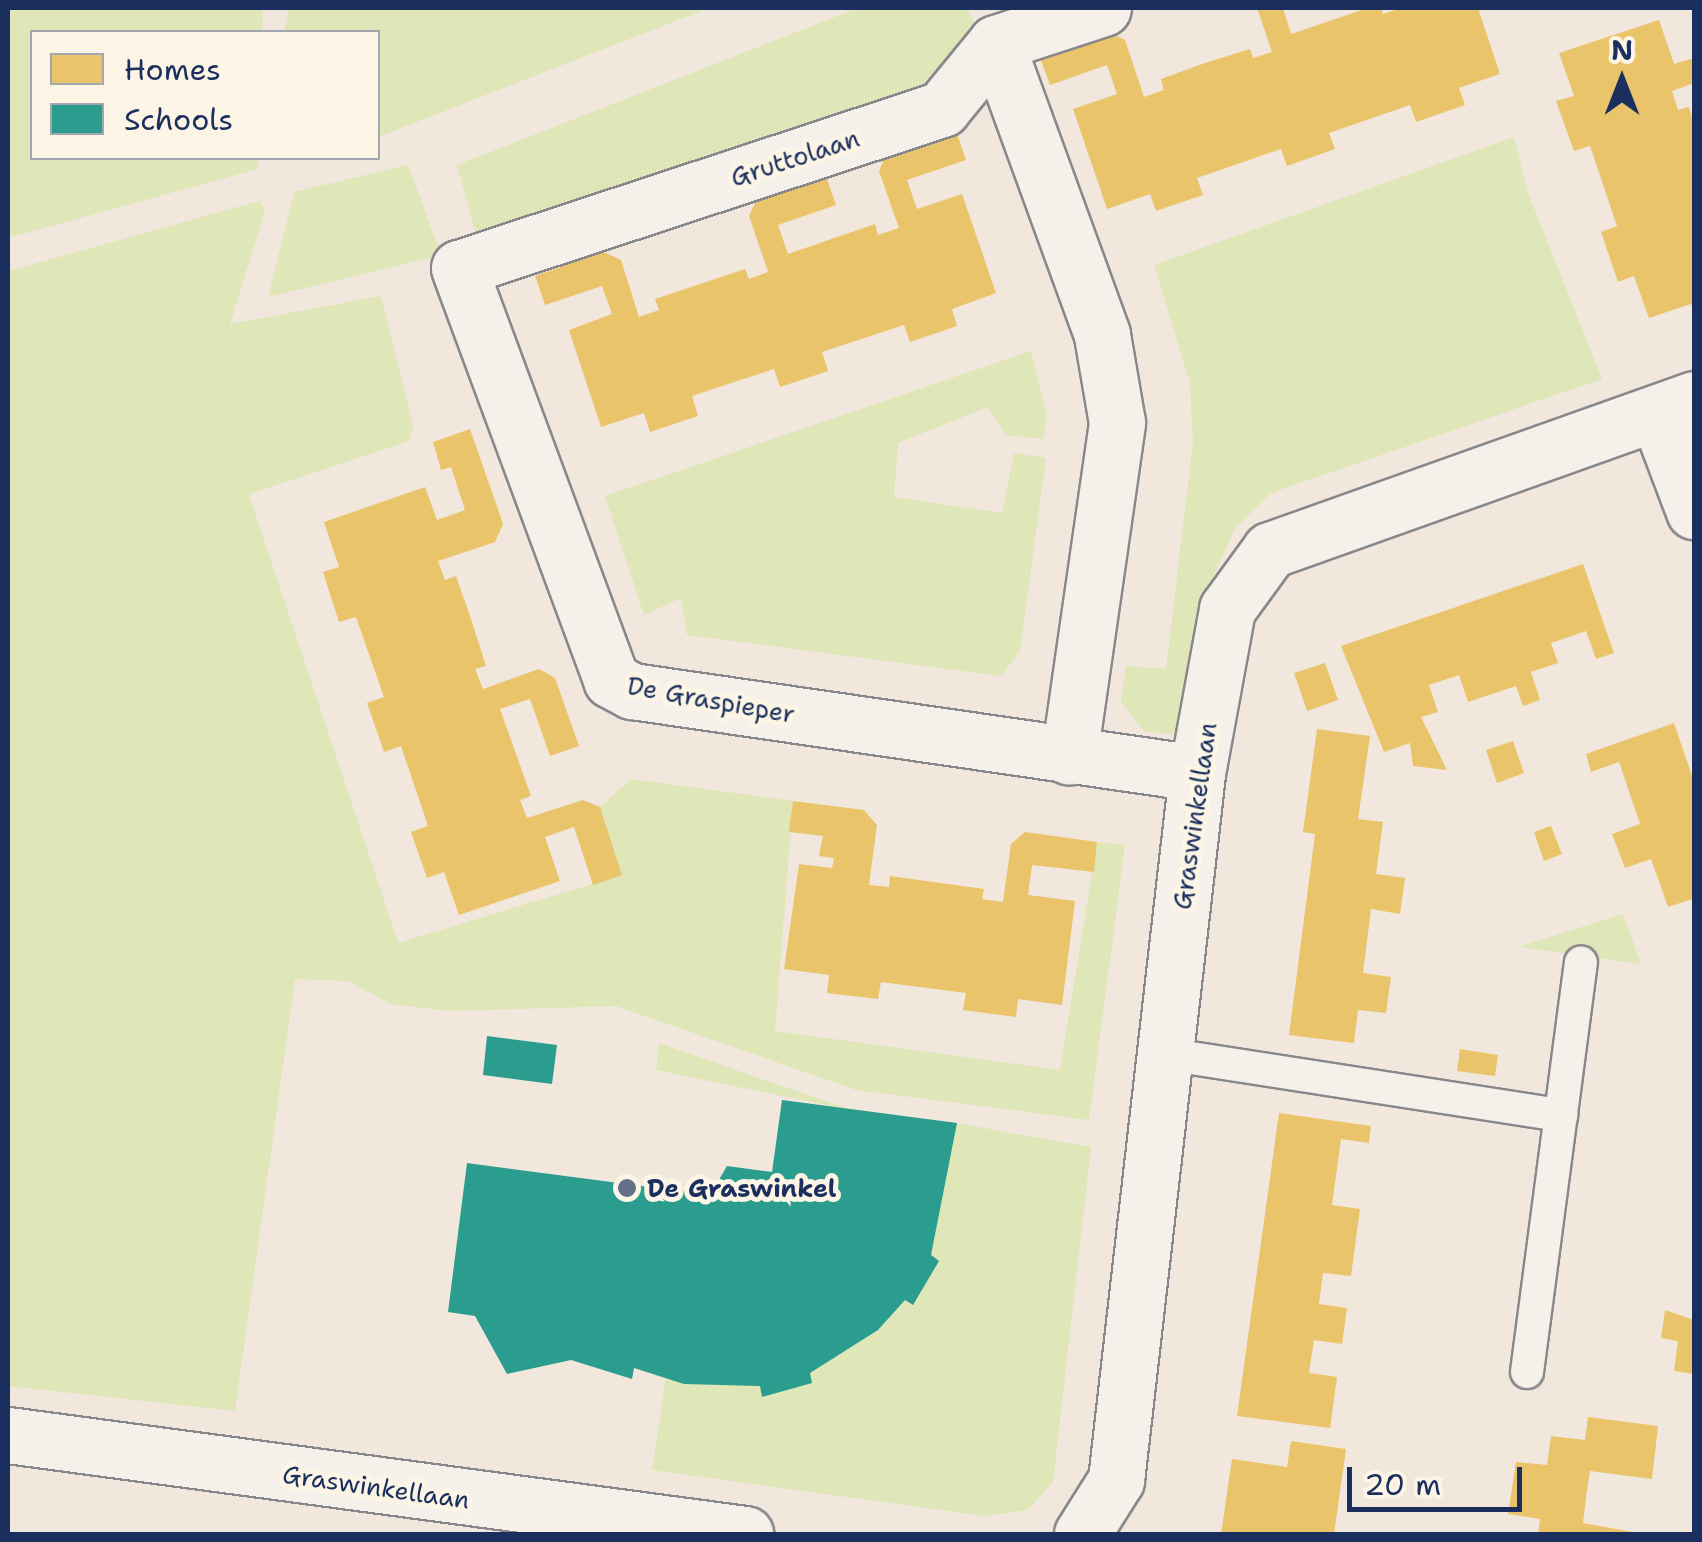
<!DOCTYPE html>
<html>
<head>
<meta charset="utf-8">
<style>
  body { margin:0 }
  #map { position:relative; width:1702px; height:1542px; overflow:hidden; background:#f2e7dc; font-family:"Shantell Sans",sans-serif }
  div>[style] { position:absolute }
  .green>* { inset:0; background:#dfe6b7 }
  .homes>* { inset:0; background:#e9c46a }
  .schools>* { inset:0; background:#2a9d8f }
  .roads { filter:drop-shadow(2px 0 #88878b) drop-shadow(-2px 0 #88878b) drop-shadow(0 2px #88878b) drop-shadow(0 -2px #88878b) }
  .lane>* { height:32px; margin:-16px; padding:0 16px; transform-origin:16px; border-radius:16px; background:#f5f0ea }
  .street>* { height:55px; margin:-27.5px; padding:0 27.5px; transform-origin:27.5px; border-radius:27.5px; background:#f5f0ea }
  .dots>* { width:28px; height:28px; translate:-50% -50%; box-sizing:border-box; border:5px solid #fcf5e5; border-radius:50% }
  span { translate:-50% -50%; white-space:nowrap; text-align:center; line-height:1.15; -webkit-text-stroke:10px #fcf5e5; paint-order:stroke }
  .street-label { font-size:25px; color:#1b2f5e }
  .poi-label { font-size:25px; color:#1b2f5e; font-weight:700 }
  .left { translate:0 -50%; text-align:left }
  .frame { position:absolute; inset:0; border:10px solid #1b2f5e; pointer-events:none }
  .legend { position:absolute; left:30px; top:30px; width:350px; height:130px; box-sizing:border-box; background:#fcf5e5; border:2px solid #a2a6af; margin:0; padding:12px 18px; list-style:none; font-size:30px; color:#1b2f5e }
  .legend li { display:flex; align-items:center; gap:20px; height:50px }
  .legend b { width:50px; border:2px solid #a2a6af }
  .north { position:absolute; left:1572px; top:30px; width:100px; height:100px; -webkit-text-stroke:8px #fcf5e5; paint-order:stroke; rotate:0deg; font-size:28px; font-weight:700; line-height:40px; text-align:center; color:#1b2f5e }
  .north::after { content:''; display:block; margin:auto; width:35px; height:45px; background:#1b2f5e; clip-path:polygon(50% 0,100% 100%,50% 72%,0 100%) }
  .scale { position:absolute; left:1347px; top:1467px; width:175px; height:45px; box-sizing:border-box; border:5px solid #1b2f5e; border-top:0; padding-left:12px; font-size:30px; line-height:35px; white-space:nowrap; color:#1b2f5e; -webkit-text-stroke:8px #fcf5e5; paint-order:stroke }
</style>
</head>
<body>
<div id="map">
  <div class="green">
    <i style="clip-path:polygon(8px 8px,263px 8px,262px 32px,32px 32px,32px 158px,258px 158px,258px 169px,8px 238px)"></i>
    <i style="clip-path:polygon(289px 8px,709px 8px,378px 137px,378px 32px,284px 32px)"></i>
    <i style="clip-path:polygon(858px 8px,967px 8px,974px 23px,921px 90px,476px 234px,457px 165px)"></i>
    <i style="clip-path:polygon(1514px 137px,1527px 190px,1602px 379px,1271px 493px,1235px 528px,1205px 596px,1183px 736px,1144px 731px,1121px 702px,1126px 666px,1166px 669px,1193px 442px,1190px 383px,1154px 265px)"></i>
    <i style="clip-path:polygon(408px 165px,441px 255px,268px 297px,294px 192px)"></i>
    <i style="clip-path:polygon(260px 201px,265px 211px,230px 324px,381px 296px,413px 426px,410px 441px,249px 494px,398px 943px,622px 875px,600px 807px,631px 779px,793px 801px,775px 1031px,1060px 1070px,1097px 842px,1125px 845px,1089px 1120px,856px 1090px,616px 1006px,449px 1011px,390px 1004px,349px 981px,295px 979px,235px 1411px,8px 1386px,8px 271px)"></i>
    <i style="clip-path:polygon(1031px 351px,1047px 415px,1043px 439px,1006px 435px,988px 407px,898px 443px,894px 497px,1002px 513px,1014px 453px,1046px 458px,1020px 651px,1001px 676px,687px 635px,681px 598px,644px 615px,605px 496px)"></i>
    <i style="clip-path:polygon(1623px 914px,1641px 964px,1518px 947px)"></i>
    <i style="clip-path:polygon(659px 1043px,851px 1110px,656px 1070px)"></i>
    <i style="clip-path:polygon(956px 1123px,1091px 1147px,1053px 1482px,1028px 1510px,984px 1516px,652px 1470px,667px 1371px,926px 1253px)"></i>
  </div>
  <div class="homes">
    <i style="clip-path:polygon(1257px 8px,1283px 8px,1291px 34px,1368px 8px,1381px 8px,1383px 14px,1402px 8px,1478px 8px,1500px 74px,1459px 88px,1465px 105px,1416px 122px,1410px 105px,1329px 133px,1335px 149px,1287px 166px,1281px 149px,1197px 178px,1203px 195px,1156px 211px,1150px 194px,1107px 209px,1073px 109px,1117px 94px,1107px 65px,1050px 85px,1039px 55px,1108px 32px,1125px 40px,1144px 97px,1164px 90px,1161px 79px,1205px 63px,1250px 49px,1253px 58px,1272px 52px)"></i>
    <i style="clip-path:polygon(1659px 20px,1674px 64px,1694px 58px,1694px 83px,1672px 91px,1678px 110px,1689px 107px,1694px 125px,1694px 303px,1649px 318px,1634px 276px,1618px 282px,1601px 232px,1617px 226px,1590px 146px,1574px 151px,1556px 101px,1574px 96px,1559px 53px)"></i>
    <i style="clip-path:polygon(956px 131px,966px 160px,907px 180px,917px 209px,962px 194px,996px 293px,952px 309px,957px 326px,910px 342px,904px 325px,822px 352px,828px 371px,780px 387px,774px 369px,692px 396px,698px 416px,650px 432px,644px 413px,601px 427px,569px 330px,612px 314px,602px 286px,545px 305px,535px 276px,604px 252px,621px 260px,639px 317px,659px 310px,655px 299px,745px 269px,749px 279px,768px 272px,749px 216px,757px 199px,826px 176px,836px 205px,778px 225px,788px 254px,875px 224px,878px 235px,899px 228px,879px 171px,886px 155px)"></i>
    <i style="clip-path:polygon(470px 429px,503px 524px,495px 542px,438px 561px,445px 580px,456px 576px,472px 622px,486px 666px,475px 669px,483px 689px,539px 669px,555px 678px,579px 746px,550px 756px,530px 699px,500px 709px,531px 796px,520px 800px,527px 818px,583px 800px,600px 807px,622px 875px,593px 885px,574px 827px,545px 837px,560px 881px,459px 915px,444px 872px,427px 878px,411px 832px,428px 826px,401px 746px,384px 752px,367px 703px,384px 697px,356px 617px,339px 622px,323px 572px,339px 567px,324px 522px,425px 487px,437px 520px,465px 510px,451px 467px,441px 470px,433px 442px)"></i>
    <i style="clip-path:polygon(1583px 564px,1614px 653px,1596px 659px,1586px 631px,1551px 643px,1558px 663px,1531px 672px,1540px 700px,1523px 706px,1516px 686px,1468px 702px,1459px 675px,1429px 685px,1438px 712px,1421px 717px,1447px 770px,1413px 766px,1410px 743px,1384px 752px,1341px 646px)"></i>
    <i style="clip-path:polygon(1325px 663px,1338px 700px,1307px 711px,1294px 673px)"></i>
    <i style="clip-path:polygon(1674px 723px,1694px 782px,1694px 905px,1692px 899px,1668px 907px,1651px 859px,1625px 868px,1612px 834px,1640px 824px,1619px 762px,1591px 772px,1586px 754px)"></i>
    <i style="clip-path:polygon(1317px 729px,1370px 736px,1358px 819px,1383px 822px,1376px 874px,1405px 878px,1400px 914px,1371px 909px,1363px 973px,1391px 977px,1386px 1013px,1358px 1010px,1354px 1043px,1289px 1035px,1315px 834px,1303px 832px)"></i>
    <i style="clip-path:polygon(1513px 741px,1524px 773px,1497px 783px,1486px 750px)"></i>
    <i style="clip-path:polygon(793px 801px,864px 810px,877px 825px,869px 885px,889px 887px,890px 876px,984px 889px,982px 899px,1003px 902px,1011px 844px,1025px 832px,1097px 842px,1094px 872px,1032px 865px,1028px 895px,1075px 901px,1062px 1005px,1018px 999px,1016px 1017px,963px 1010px,966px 993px,881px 982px,878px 999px,827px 993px,829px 975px,784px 969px,799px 864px,832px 868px,834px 858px,819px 856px,823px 836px,789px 832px)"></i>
    <i style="clip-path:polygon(1551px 826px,1562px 854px,1544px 861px,1534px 832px)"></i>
    <i style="clip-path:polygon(1460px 1049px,1498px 1055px,1495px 1076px,1457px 1071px)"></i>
    <i style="clip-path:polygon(1279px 1113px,1371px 1126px,1369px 1143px,1341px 1139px,1332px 1205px,1360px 1209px,1351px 1276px,1323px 1273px,1319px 1304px,1347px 1308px,1342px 1344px,1314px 1340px,1309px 1373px,1337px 1377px,1330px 1428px,1237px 1416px)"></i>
    <i style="clip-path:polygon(1665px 1310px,1694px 1320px,1694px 1374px,1674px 1371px,1678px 1341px,1661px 1338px)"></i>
    <i style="clip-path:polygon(1588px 1417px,1658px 1426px,1652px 1479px,1590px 1471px,1586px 1497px,1583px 1523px,1644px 1534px,1538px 1534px,1540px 1519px,1508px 1514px,1516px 1462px,1547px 1465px,1551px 1436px,1585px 1440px)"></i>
    <i style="clip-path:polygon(1291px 1441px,1346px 1449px,1334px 1534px,1221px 1534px,1232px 1459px,1287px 1467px)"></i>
  </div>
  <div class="schools">
    <i style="clip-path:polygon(487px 1036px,557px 1045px,552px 1084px,483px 1075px)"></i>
    <i style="clip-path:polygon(782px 1100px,957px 1123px,931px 1255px,939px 1261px,913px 1305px,905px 1300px,878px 1330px,810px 1373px,812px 1383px,762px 1397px,760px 1386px,684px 1384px,634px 1368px,632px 1379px,571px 1360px,507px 1374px,475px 1316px,448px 1312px,467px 1163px,710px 1195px,727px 1166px,772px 1172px)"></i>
  </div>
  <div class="roads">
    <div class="lane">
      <i style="left:1165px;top:1054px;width:401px;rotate:8.8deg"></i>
      <i style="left:1527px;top:1372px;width:413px;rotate:-82.5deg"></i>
    </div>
    <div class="street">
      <i style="left:1103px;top:8px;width:113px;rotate:161.9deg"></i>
      <i style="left:996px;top:43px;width:85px;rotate:129.3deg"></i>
      <i style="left:942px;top:109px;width:508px;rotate:161.78deg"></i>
      <i style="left:459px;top:268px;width:439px;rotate:69.7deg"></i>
      <i style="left:611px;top:680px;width:24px;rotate:28deg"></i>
      <i style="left:632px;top:691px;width:571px;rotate:8.26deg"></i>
      <i style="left:996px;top:43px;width:311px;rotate:70deg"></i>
      <i style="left:1102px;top:335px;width:89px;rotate:80.3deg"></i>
      <i style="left:1117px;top:423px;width:337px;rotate:98.2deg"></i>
      <i style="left:1657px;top:413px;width:105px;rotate:69.3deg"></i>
      <i style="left:8px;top:1435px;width:744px;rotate:7.65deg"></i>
      <i style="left:1082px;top:1534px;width:64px;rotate:-57.8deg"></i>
      <i style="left:1116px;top:1480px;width:712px;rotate:-83.46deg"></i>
      <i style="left:1197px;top:773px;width:167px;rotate:-79.6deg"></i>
      <i style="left:1227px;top:609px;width:73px;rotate:-53.9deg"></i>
      <i style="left:1270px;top:550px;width:450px;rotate:-19.6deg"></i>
    </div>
  </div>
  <div class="dots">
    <i style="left:627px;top:1188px;background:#666f8a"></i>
  </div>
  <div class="street-label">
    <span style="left:795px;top:158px;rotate:-18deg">Gruttolaan</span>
    <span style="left:711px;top:700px;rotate:10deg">De Graspieper</span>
    <span style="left:1195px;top:816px;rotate:-82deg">Graswinkellaan</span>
    <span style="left:376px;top:1487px;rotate:8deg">Graswinkellaan</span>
  </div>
  <div class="poi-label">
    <span class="left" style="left:647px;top:1188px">De Graswinkel</span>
  </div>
  <div class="frame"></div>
  <ul class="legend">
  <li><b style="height:28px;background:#e9c46a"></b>Homes</li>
  <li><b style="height:28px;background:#2a9d8f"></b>Schools</li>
  </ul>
  <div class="north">N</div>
  <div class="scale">20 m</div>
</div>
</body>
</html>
